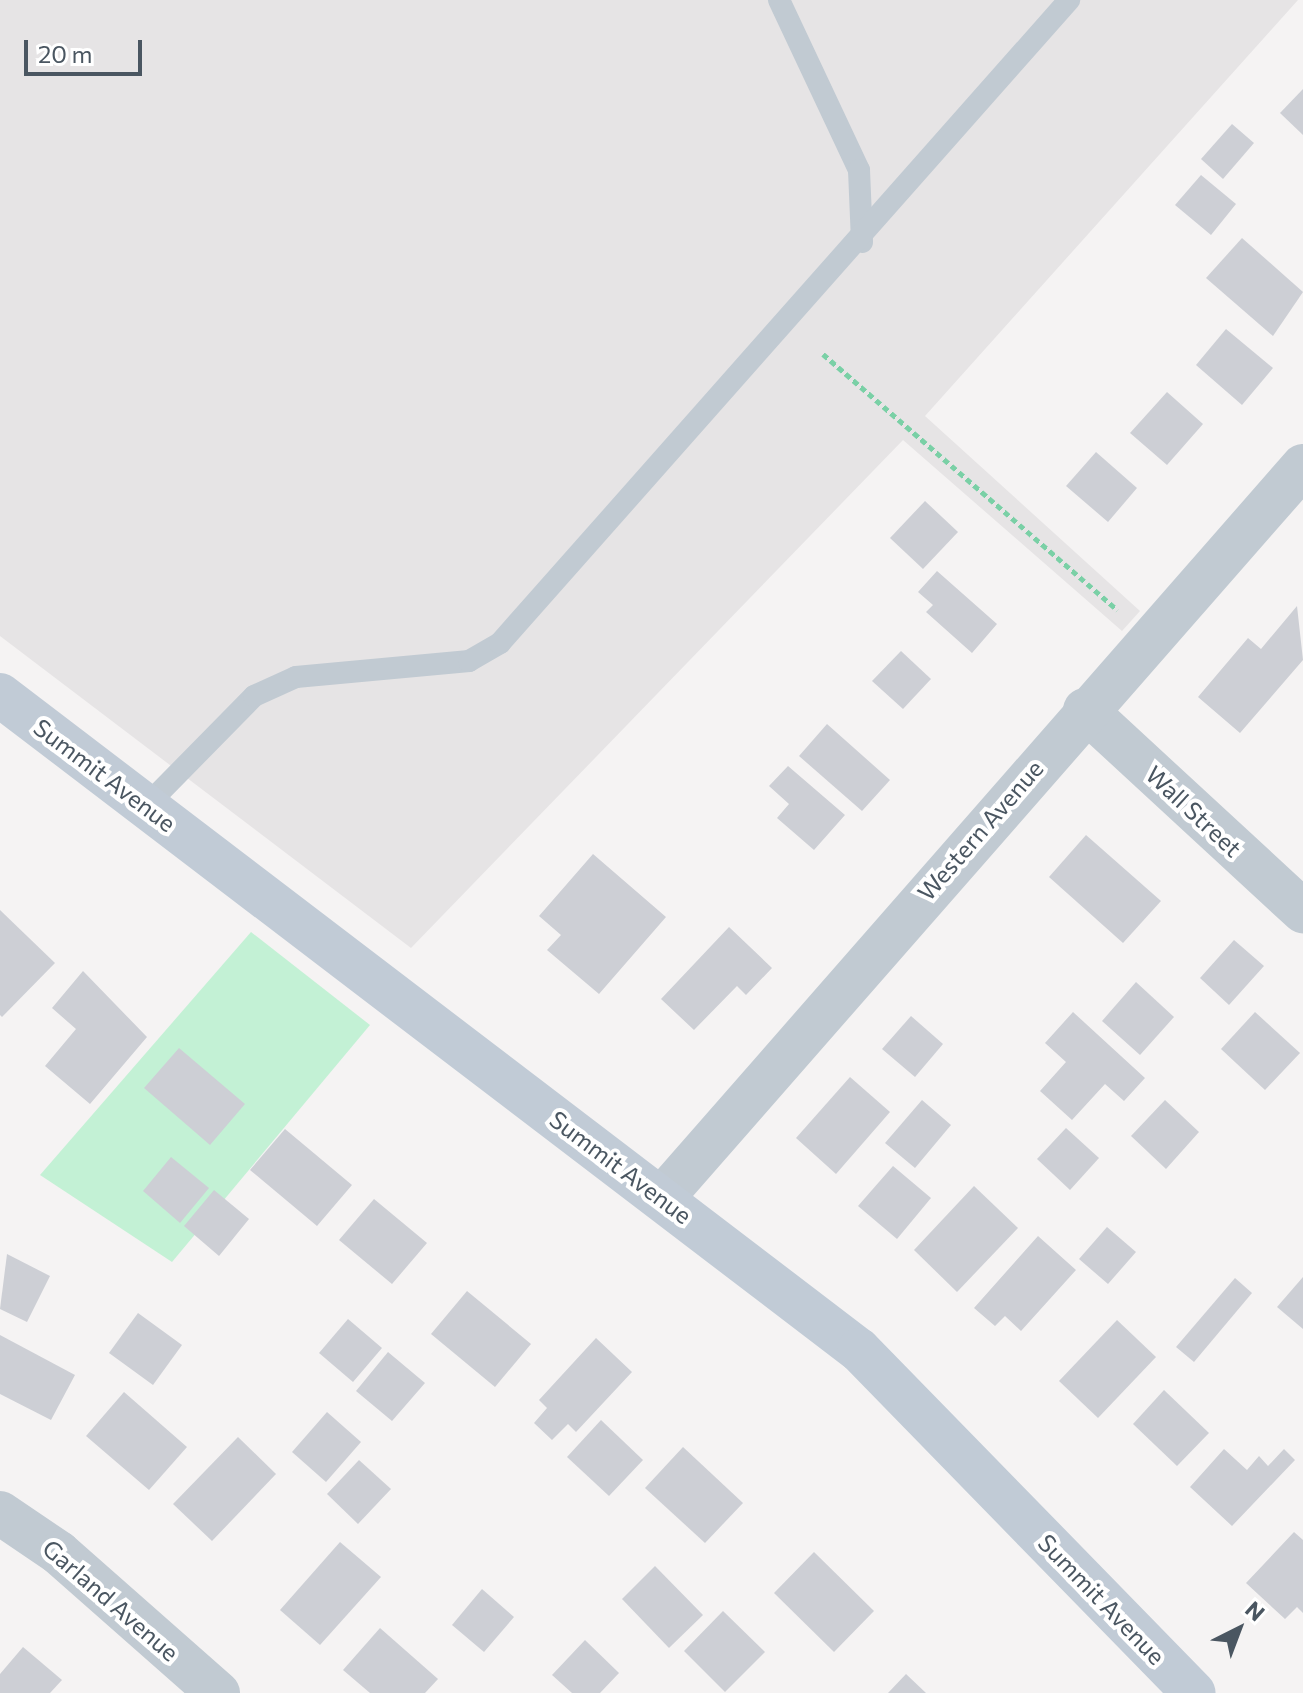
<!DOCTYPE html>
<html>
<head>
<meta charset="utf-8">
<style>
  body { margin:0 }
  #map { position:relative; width:1303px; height:1693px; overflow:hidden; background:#f5f3f3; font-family:Commissioner,sans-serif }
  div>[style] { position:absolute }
  .education>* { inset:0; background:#e6e4e5 }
  .green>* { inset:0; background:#c3f1d5 }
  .building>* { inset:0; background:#cdcfd5 }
  .path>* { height:5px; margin-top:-2.5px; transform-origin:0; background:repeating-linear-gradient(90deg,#7ad0a6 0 6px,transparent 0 10px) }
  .lane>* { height:22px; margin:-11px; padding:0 11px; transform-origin:11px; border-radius:11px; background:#c1cad2 }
  .street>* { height:44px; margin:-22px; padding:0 22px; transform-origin:22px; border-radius:22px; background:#c1cad2 }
  .secondary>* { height:44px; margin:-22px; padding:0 22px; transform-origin:22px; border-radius:22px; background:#c1cbd6 }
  span { translate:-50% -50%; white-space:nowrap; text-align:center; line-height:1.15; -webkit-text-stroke:8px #fff; paint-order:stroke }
  .street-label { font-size:24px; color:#4a5661 }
  .north { position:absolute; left:1199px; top:1589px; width:80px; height:80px; -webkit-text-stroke:6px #fff; paint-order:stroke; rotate:42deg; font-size:22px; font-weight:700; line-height:32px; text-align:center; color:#4a5661 }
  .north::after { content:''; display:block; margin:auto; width:28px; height:36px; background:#4a5661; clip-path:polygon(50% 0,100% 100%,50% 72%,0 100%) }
  .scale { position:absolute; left:24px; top:40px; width:118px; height:36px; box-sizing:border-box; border:4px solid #4a5661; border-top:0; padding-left:10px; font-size:24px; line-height:28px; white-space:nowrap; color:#4a5661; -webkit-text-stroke:6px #fff; paint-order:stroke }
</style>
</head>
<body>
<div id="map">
  <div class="education">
    <i style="clip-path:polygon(0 0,1298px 0,925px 416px,1140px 611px,1122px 631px,903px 440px,411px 948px,0 636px)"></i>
  </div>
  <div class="green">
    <i style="clip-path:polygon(251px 932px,370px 1025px,172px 1262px,40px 1175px)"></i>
  </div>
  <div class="building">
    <i style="clip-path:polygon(1303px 89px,1303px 135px,1280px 113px)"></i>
    <i style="clip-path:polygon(1232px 124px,1254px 143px,1223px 179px,1201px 159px)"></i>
    <i style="clip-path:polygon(1201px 175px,1236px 204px,1211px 235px,1175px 205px)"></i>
    <i style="clip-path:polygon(1242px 238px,1303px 292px,1273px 336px,1206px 278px)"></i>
    <i style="clip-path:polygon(1226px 329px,1273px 368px,1242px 405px,1196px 365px)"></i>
    <i style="clip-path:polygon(1167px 392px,1203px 424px,1167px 465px,1130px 433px)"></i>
    <i style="clip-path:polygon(1096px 452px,1137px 488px,1108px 522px,1066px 486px)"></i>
    <i style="clip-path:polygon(925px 501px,958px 532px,923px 569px,890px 538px)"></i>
    <i style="clip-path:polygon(937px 571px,997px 624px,972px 653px,926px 612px,933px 605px,918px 592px)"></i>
    <i style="clip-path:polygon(1297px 606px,1303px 660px,1240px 733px,1198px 697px,1248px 638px,1261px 649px)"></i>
    <i style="clip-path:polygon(901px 651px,931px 679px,903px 709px,872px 681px)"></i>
    <i style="clip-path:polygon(827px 724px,890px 780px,862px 811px,799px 756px)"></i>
    <i style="clip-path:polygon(788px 766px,845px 815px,814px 850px,777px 818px,789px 804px,769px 786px)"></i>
    <i style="clip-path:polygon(1086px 835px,1161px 901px,1123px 943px,1049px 877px)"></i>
    <i style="clip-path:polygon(593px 854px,666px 917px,599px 994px,547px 950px,561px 935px,539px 916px)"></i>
    <i style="clip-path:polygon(0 910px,55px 963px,2px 1017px,0 1015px)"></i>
    <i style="clip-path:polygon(729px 927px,772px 968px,746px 995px,737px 986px,694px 1030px,661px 999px)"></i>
    <i style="clip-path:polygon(1234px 940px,1264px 966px,1229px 1005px,1200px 978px)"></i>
    <i style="clip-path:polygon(83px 971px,147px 1037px,90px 1104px,45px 1066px,76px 1029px,52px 1008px)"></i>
    <i style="clip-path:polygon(1136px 982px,1174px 1017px,1140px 1055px,1102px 1021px)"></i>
    <i style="clip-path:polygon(1073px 1012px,1145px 1078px,1124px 1101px,1105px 1084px,1072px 1120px,1040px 1091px,1066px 1062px,1045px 1043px)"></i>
    <i style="clip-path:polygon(1255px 1012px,1300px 1053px,1265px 1090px,1221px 1049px)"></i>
    <i style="clip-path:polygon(911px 1016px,943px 1044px,915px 1077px,882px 1049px)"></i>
    <i style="clip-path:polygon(179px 1048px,245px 1104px,210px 1145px,144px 1088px)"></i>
    <i style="clip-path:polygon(850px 1077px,890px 1112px,836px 1174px,796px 1138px)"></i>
    <i style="clip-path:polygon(922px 1100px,951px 1125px,915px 1168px,885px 1143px)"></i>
    <i style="clip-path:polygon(1165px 1100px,1199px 1132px,1166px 1169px,1131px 1136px)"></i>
    <i style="clip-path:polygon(1066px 1128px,1099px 1158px,1070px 1190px,1037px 1159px)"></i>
    <i style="clip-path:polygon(285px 1129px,352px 1185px,317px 1226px,250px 1170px)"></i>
    <i style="clip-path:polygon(171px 1157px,209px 1188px,180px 1223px,143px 1191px)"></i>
    <i style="clip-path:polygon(893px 1166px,931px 1198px,897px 1239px,858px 1206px)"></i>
    <i style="clip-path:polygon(974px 1186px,1018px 1228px,957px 1292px,914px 1250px)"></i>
    <i style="clip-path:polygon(214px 1190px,249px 1219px,219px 1256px,184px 1226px)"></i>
    <i style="clip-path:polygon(374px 1199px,427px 1243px,392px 1284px,339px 1240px)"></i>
    <i style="clip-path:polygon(1107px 1227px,1136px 1252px,1108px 1284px,1079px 1259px)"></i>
    <i style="clip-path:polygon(1038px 1236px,1076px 1270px,1021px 1331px,1005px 1316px,995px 1326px,974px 1308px)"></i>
    <i style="clip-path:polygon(7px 1254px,50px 1276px,27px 1322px,0 1309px)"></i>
    <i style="clip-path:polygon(1303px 1277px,1303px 1329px,1277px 1307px)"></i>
    <i style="clip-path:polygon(1235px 1278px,1252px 1293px,1194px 1362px,1176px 1347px)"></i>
    <i style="clip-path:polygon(467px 1291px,531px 1344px,495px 1387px,431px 1334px)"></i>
    <i style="clip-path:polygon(138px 1313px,182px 1345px,153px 1385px,109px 1353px)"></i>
    <i style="clip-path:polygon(348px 1319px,382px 1348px,353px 1382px,319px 1353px)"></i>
    <i style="clip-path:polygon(1117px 1320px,1156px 1357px,1098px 1418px,1059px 1381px)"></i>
    <i style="clip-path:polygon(0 1335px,75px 1375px,51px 1420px,0 1394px)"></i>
    <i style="clip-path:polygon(596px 1338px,632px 1372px,576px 1432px,568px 1424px,552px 1440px,534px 1423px,547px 1408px,539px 1400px)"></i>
    <i style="clip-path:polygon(388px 1352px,425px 1383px,392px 1421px,356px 1391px)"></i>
    <i style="clip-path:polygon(1164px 1390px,1209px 1433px,1177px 1466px,1133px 1424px)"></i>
    <i style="clip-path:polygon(124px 1392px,187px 1447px,149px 1490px,86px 1436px)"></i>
    <i style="clip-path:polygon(327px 1412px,361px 1442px,326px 1482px,292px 1452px)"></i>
    <i style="clip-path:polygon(601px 1420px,643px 1460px,609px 1496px,567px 1457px)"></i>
    <i style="clip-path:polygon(238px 1437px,276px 1474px,212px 1541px,173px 1504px)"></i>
    <i style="clip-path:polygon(683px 1447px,743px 1503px,705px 1543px,645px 1488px)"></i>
    <i style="clip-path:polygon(1224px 1449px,1247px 1470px,1259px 1456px,1268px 1466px,1284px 1449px,1295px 1460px,1232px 1526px,1190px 1487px)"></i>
    <i style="clip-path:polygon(359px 1460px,391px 1489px,358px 1524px,327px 1494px)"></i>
    <i style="clip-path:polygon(1294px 1532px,1303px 1540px,1303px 1613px,1297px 1607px,1285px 1619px,1246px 1583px)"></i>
    <i style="clip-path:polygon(340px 1542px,381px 1577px,320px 1645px,280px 1610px)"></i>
    <i style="clip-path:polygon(814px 1552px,874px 1611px,834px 1652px,774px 1593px)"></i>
    <i style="clip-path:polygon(655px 1566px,703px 1615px,669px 1648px,622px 1599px)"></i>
    <i style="clip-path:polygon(482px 1589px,514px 1617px,484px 1652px,452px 1625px)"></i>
    <i style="clip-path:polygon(723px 1611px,765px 1652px,725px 1692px,684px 1651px)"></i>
    <i style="clip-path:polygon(380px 1628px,438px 1679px,425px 1693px,370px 1693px,343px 1670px)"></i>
    <i style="clip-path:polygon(585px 1640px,619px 1673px,600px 1693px,572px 1693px,552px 1675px)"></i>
    <i style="clip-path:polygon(23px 1647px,62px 1680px,50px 1693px,0 1693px,0 1674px)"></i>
    <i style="clip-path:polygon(906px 1674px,926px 1693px,888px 1693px)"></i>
  </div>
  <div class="path">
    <i style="left:823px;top:354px;width:390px;rotate:41deg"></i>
  </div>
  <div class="lane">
    <i style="left:779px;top:0;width:188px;rotate:64.8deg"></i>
    <i style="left:859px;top:170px;width:72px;rotate:87.6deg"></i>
    <i style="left:146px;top:806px;width:154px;rotate:-45.5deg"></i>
    <i style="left:254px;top:696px;width:46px;rotate:-24.3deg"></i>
    <i style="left:296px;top:677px;width:174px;rotate:-5.3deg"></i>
    <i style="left:469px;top:661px;width:36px;rotate:-30deg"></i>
    <i style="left:500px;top:643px;width:859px;rotate:-48.49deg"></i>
  </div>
  <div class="street">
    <i style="left:1085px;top:710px;width:297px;rotate:42.7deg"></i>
    <i style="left:662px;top:1198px;width:973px;rotate:-48.79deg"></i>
    <i style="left:0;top:1513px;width:71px;rotate:34.1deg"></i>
    <i style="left:59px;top:1553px;width:212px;rotate:41.4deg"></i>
  </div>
  <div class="secondary">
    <i style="left:0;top:695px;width:1080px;rotate:37.33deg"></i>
    <i style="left:859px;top:1350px;width:479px;rotate:45.7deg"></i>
  </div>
  <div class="street-label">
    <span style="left:105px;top:775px;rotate:37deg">Summit Avenue</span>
    <span style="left:1194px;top:811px;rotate:43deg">Wall Street</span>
    <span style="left:980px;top:830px;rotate:-49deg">Western Avenue</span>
    <span style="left:621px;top:1167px;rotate:37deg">Summit Avenue</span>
    <span style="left:1102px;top:1599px;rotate:46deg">Summit Avenue</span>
    <span style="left:111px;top:1600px;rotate:41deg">Garland Avenue</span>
  </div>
  <div class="north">N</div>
  <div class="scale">20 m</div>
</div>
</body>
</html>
